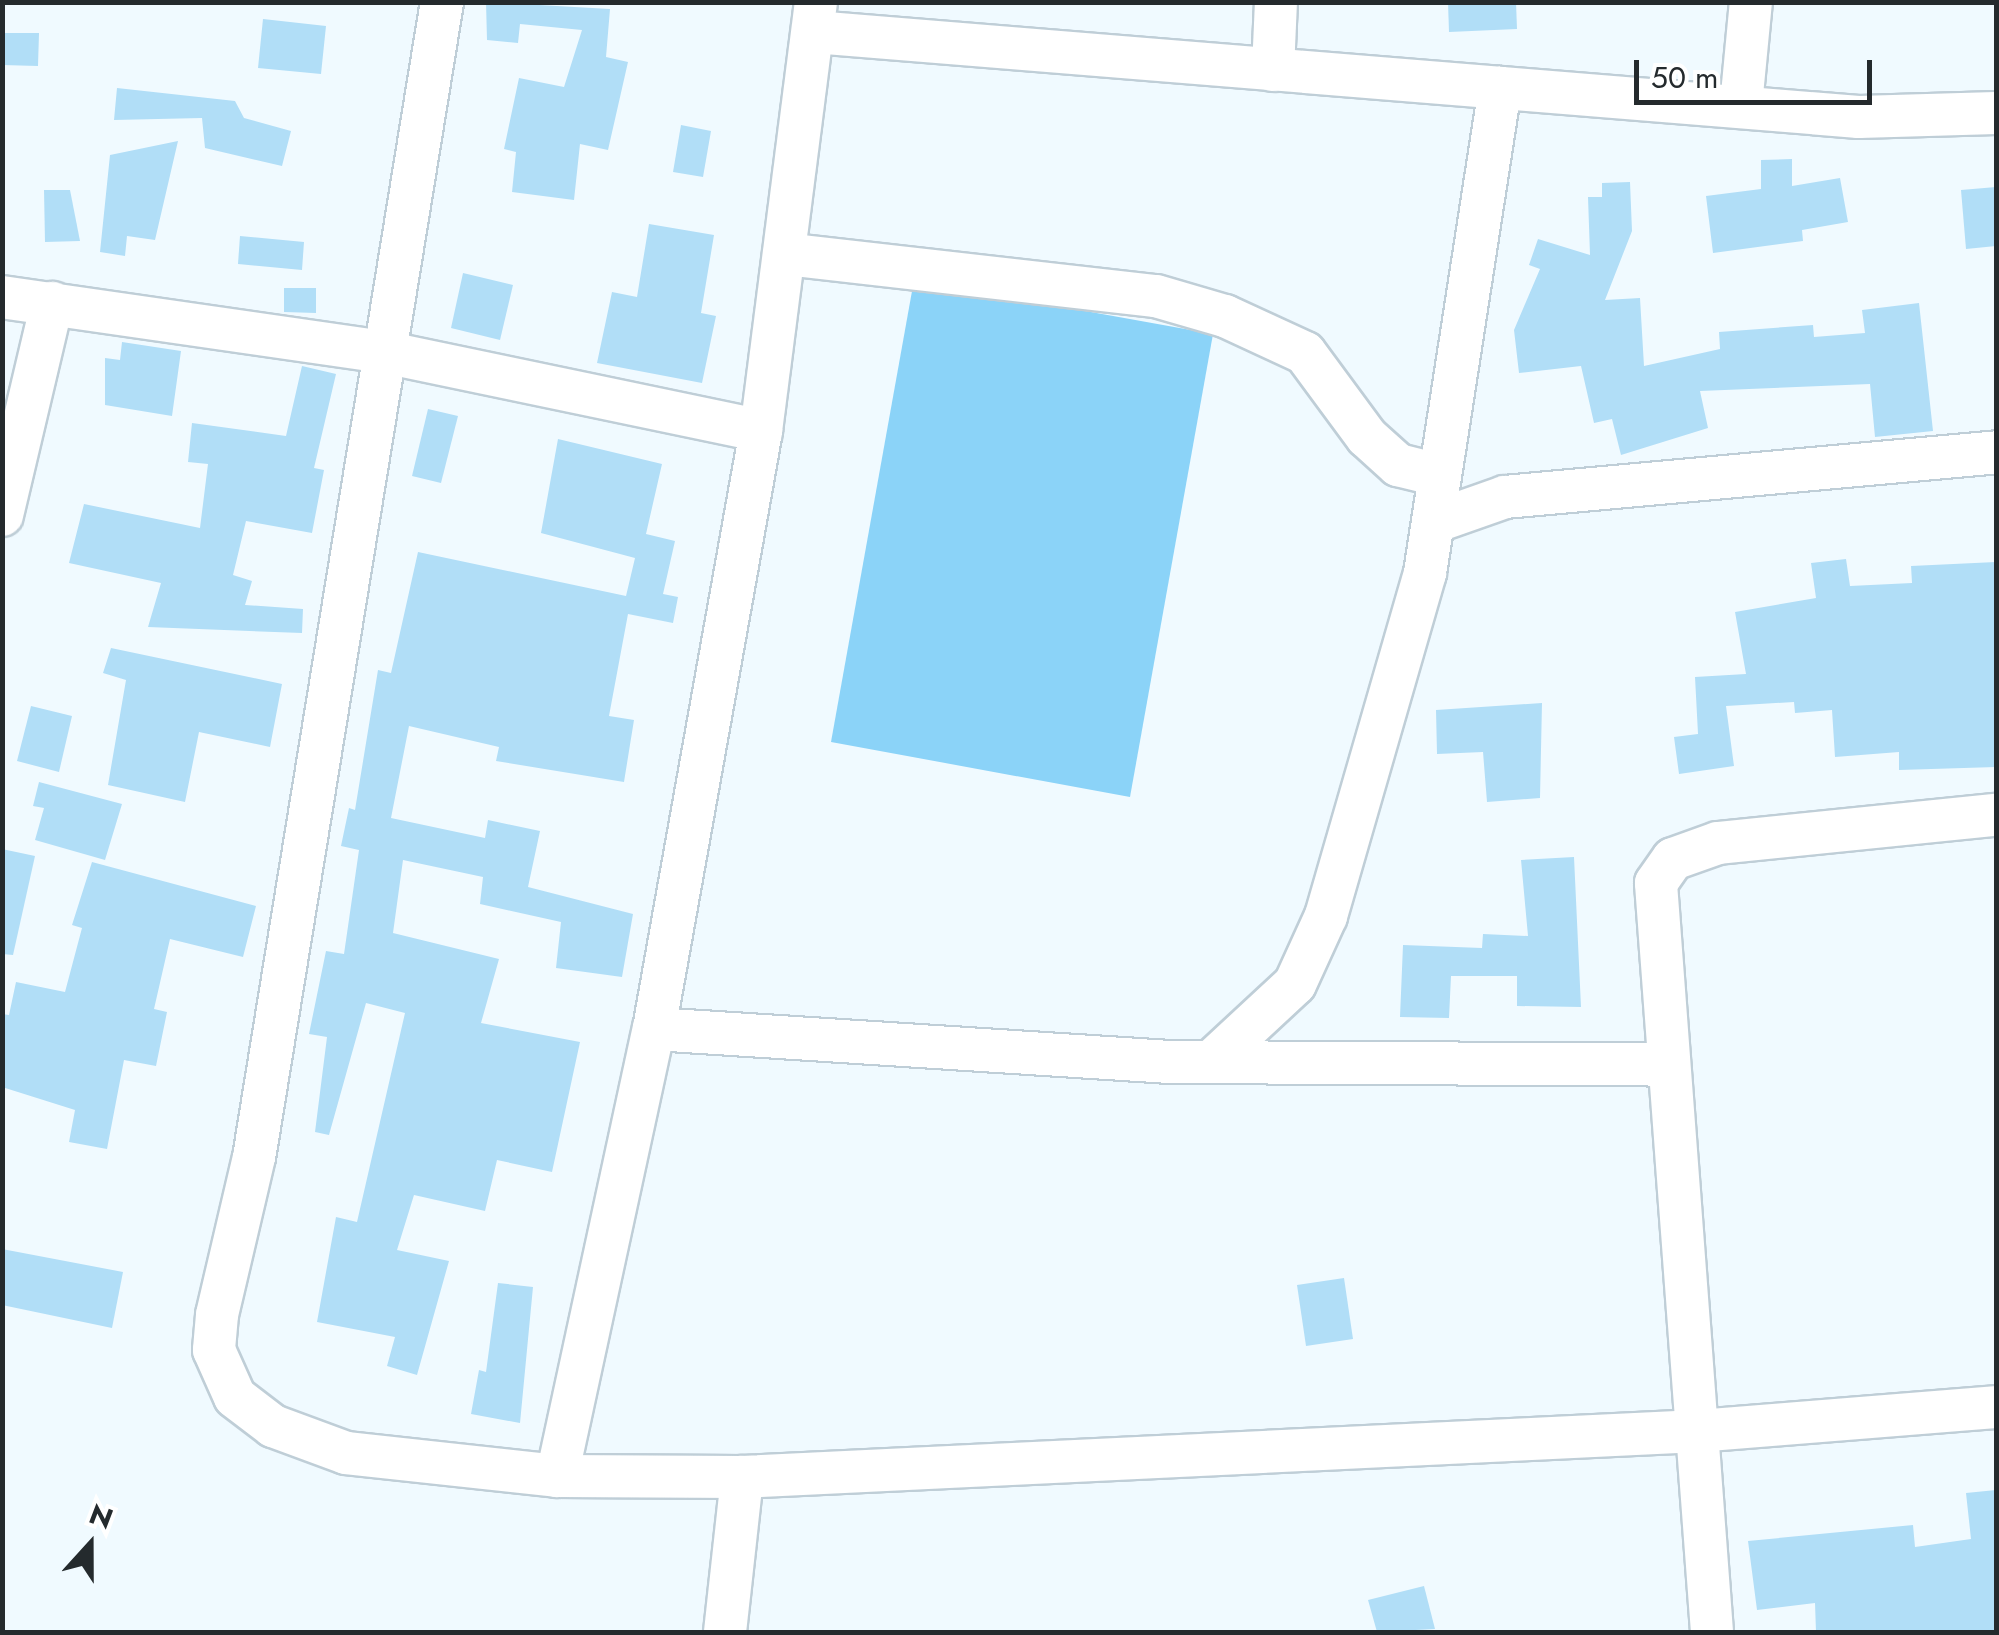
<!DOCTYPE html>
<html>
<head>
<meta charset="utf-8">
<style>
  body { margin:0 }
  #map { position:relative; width:1999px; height:1635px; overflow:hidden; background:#f0faff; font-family:Jost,sans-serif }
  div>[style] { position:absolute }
  .green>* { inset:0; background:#8bd3f8 }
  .building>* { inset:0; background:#b1def7 }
  .roads { filter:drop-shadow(2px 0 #bfced7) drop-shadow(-2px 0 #bfced7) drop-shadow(0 2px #bfced7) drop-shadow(0 -2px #bfced7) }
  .minor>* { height:42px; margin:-21px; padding:0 21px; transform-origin:21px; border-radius:21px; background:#fff }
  span { translate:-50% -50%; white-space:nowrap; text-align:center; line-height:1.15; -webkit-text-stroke:8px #fff; paint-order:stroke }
  .frame { position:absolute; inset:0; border:5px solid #242a2d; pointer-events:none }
  .north { position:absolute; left:40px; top:1495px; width:100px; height:100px; -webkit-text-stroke:8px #fff; paint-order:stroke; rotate:21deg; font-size:28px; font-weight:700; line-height:40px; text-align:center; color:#242a2d }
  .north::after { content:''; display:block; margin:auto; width:35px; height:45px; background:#242a2d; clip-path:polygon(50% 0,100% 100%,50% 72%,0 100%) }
  .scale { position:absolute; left:1634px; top:60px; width:238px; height:45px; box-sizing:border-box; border:5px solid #242a2d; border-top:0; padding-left:12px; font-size:30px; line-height:35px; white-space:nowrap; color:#242a2d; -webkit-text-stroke:8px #fff; paint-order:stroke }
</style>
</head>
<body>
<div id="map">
  <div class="green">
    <i style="clip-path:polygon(914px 280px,1213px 334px,1130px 797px,831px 742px)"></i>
  </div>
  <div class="building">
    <i style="clip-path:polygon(486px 2px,610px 9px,606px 57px,628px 62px,608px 150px,580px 144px,574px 200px,512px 192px,516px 152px,504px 149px,519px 78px,564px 87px,582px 30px,520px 24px,518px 43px,487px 40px)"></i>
    <i style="clip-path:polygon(1448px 2px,1516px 2px,1517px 29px,1449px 32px)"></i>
    <i style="clip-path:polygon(263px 19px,326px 26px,321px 74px,258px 68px)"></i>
    <i style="clip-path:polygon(2px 33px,39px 33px,38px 66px,2px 65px)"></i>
    <i style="clip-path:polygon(117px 88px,235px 101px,244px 118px,291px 131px,282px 166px,205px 148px,202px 118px,114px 120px)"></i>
    <i style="clip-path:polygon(681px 125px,711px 131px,703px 177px,673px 172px)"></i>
    <i style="clip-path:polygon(178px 141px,155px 240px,127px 236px,125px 256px,100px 252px,110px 155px)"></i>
    <i style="clip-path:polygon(1792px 159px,1792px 186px,1840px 178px,1848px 222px,1802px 230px,1803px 241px,1713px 253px,1706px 196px,1761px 189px,1761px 160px)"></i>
    <i style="clip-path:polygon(1630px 182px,1632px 231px,1605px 300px,1640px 298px,1644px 366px,1720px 349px,1719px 332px,1813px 325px,1814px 337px,1865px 333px,1862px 310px,1919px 303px,1933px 431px,1875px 437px,1870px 384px,1700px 391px,1708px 428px,1621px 455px,1612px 419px,1594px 423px,1581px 366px,1519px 373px,1514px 330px,1540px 269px,1529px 265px,1538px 239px,1590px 255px,1588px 197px,1602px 197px,1602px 183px)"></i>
    <i style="clip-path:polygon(1996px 187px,1996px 246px,1966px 249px,1961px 190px)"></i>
    <i style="clip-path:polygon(44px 190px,70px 190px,80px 241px,45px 242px)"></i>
    <i style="clip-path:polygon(649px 224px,714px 235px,701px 313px,716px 316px,702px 383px,597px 363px,612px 292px,637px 297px)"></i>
    <i style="clip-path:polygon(240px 236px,304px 242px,302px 270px,238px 264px)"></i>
    <i style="clip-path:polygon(463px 273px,513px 285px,500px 340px,451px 328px)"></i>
    <i style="clip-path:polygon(284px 288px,316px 288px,316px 313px,284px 312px)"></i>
    <i style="clip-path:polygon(122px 342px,181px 351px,172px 416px,105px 405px,105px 358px,120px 360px)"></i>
    <i style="clip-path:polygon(302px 366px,336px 374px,314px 468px,324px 470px,312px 533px,246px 521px,233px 575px,252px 581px,245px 605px,303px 609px,302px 633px,148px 627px,161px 583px,69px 563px,84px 504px,200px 528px,208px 464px,188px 462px,192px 423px,286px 436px)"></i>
    <i style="clip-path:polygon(428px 409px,458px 416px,441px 483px,412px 476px)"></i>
    <i style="clip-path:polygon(558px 439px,662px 464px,646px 534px,675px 541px,663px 594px,678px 597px,673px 623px,628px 614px,609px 716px,634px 720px,624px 782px,496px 761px,499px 747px,409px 726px,391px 818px,485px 838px,488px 820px,540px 831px,528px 887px,633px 914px,622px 977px,556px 968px,561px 922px,480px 904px,483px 877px,403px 860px,393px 933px,499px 959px,481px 1023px,580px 1042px,552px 1172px,497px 1160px,485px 1211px,414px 1195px,397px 1250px,449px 1261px,417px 1375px,387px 1366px,395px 1337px,317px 1322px,336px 1217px,357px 1222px,405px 1013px,366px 1003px,329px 1135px,315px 1132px,327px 1037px,309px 1034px,326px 951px,344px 954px,359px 850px,341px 846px,349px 808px,355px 810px,378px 670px,391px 673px,418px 552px,626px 596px,635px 558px,541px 533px)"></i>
    <i style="clip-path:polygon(1846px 559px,1850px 586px,1912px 583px,1911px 566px,1996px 562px,1996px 767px,1899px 770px,1899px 752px,1835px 757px,1832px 710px,1795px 713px,1794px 702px,1726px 706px,1734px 766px,1679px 774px,1674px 737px,1698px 734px,1695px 677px,1746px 674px,1735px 612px,1816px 598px,1811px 563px)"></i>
    <i style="clip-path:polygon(111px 648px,282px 684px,270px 747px,199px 732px,185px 802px,108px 785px,126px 680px,103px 673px)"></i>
    <i style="clip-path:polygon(1542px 703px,1540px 798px,1487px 802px,1483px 752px,1437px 754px,1436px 710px)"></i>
    <i style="clip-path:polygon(31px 706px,72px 716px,59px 772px,17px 761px)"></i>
    <i style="clip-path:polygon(39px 782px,122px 804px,105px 860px,35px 840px,44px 808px,33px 806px)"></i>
    <i style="clip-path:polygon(2px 849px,35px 856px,13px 955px,2px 954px)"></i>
    <i style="clip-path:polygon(1574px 857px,1581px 1007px,1517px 1006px,1517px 976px,1451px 976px,1449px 1018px,1400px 1017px,1403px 945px,1482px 948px,1483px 934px,1528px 936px,1521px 860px)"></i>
    <i style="clip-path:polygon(92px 862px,256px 906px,243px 957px,170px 939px,154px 1009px,167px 1012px,156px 1066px,124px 1060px,107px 1149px,69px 1142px,75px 1110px,2px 1087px,2px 1014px,9px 1015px,16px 982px,65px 992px,82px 928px,72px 925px)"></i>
    <i style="clip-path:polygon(2px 1249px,123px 1272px,112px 1328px,2px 1305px)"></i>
    <i style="clip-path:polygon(1344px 1278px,1353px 1339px,1306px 1346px,1297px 1285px)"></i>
    <i style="clip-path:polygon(498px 1283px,533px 1287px,520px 1423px,471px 1414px,479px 1370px,486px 1372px)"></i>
    <i style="clip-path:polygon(1996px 1490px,1995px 1632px,1816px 1632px,1815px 1603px,1757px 1610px,1748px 1541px,1913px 1525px,1915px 1547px,1971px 1539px,1966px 1493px)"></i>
    <i style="clip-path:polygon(1424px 1586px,1435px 1629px,1377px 1632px,1368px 1600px)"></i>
  </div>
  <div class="roads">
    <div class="minor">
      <i style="left:442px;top:2px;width:1170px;rotate:99.24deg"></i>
      <i style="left:254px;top:1157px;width:162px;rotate:103.2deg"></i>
      <i style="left:217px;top:1315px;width:35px;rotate:95deg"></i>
      <i style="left:214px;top:1350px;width:51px;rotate:65.9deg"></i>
      <i style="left:235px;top:1397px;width:48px;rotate:37.3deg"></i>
      <i style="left:273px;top:1426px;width:78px;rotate:20.3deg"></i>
      <i style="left:346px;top:1453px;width:212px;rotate:6.2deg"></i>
      <i style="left:557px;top:1476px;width:185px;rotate:0.3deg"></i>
      <i style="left:742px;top:1477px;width:957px;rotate:-2.75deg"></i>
      <i style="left:1698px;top:1431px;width:299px;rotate:-4.6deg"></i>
      <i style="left:814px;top:32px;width:1048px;rotate:4.65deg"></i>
      <i style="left:1859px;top:117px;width:137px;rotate:-1.7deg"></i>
      <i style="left:1273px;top:70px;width:68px;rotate:-87.5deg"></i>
      <i style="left:1741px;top:105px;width:103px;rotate:-84.5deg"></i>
      <i style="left:785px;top:254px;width:373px;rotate:6.5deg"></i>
      <i style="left:1156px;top:296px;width:72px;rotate:16.2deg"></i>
      <i style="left:1225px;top:316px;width:88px;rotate:24.8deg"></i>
      <i style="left:1305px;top:353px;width:104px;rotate:53.6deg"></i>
      <i style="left:1367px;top:437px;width:42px;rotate:42.1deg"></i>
      <i style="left:1398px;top:465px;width:38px;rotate:14deg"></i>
      <i style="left:2px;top:297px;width:391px;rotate:8.2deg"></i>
      <i style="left:389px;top:353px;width:380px;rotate:11.8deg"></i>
      <i style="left:2px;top:515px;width:218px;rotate:-76.7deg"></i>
      <i style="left:1434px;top:522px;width:75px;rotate:-19.4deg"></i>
      <i style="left:1505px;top:497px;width:493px;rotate:-5.2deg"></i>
      <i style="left:654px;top:1029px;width:517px;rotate:3.66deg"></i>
      <i style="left:1170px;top:1062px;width:497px;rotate:0.3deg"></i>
      <i style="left:1212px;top:1061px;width:113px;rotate:-42.9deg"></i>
      <i style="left:1295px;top:984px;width:75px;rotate:-65.5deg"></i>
      <i style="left:1326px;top:916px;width:357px;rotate:-73.9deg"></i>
      <i style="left:1425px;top:573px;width:491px;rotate:-81.2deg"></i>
      <i style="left:557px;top:1476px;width:457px;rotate:-77.8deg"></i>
      <i style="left:654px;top:1029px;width:607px;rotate:-79.86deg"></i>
      <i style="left:761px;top:431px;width:433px;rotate:-82.7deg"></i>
      <i style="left:725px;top:1632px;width:156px;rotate:-83.7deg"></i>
      <i style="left:1712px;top:1632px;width:751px;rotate:-94.28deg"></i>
      <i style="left:1656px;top:883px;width:29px;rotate:-55deg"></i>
      <i style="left:1673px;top:859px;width:48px;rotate:-19.6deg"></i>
      <i style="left:1718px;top:843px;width:279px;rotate:-5.8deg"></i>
    </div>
  </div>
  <div class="frame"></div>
  <div class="north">N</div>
  <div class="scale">50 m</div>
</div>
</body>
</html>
